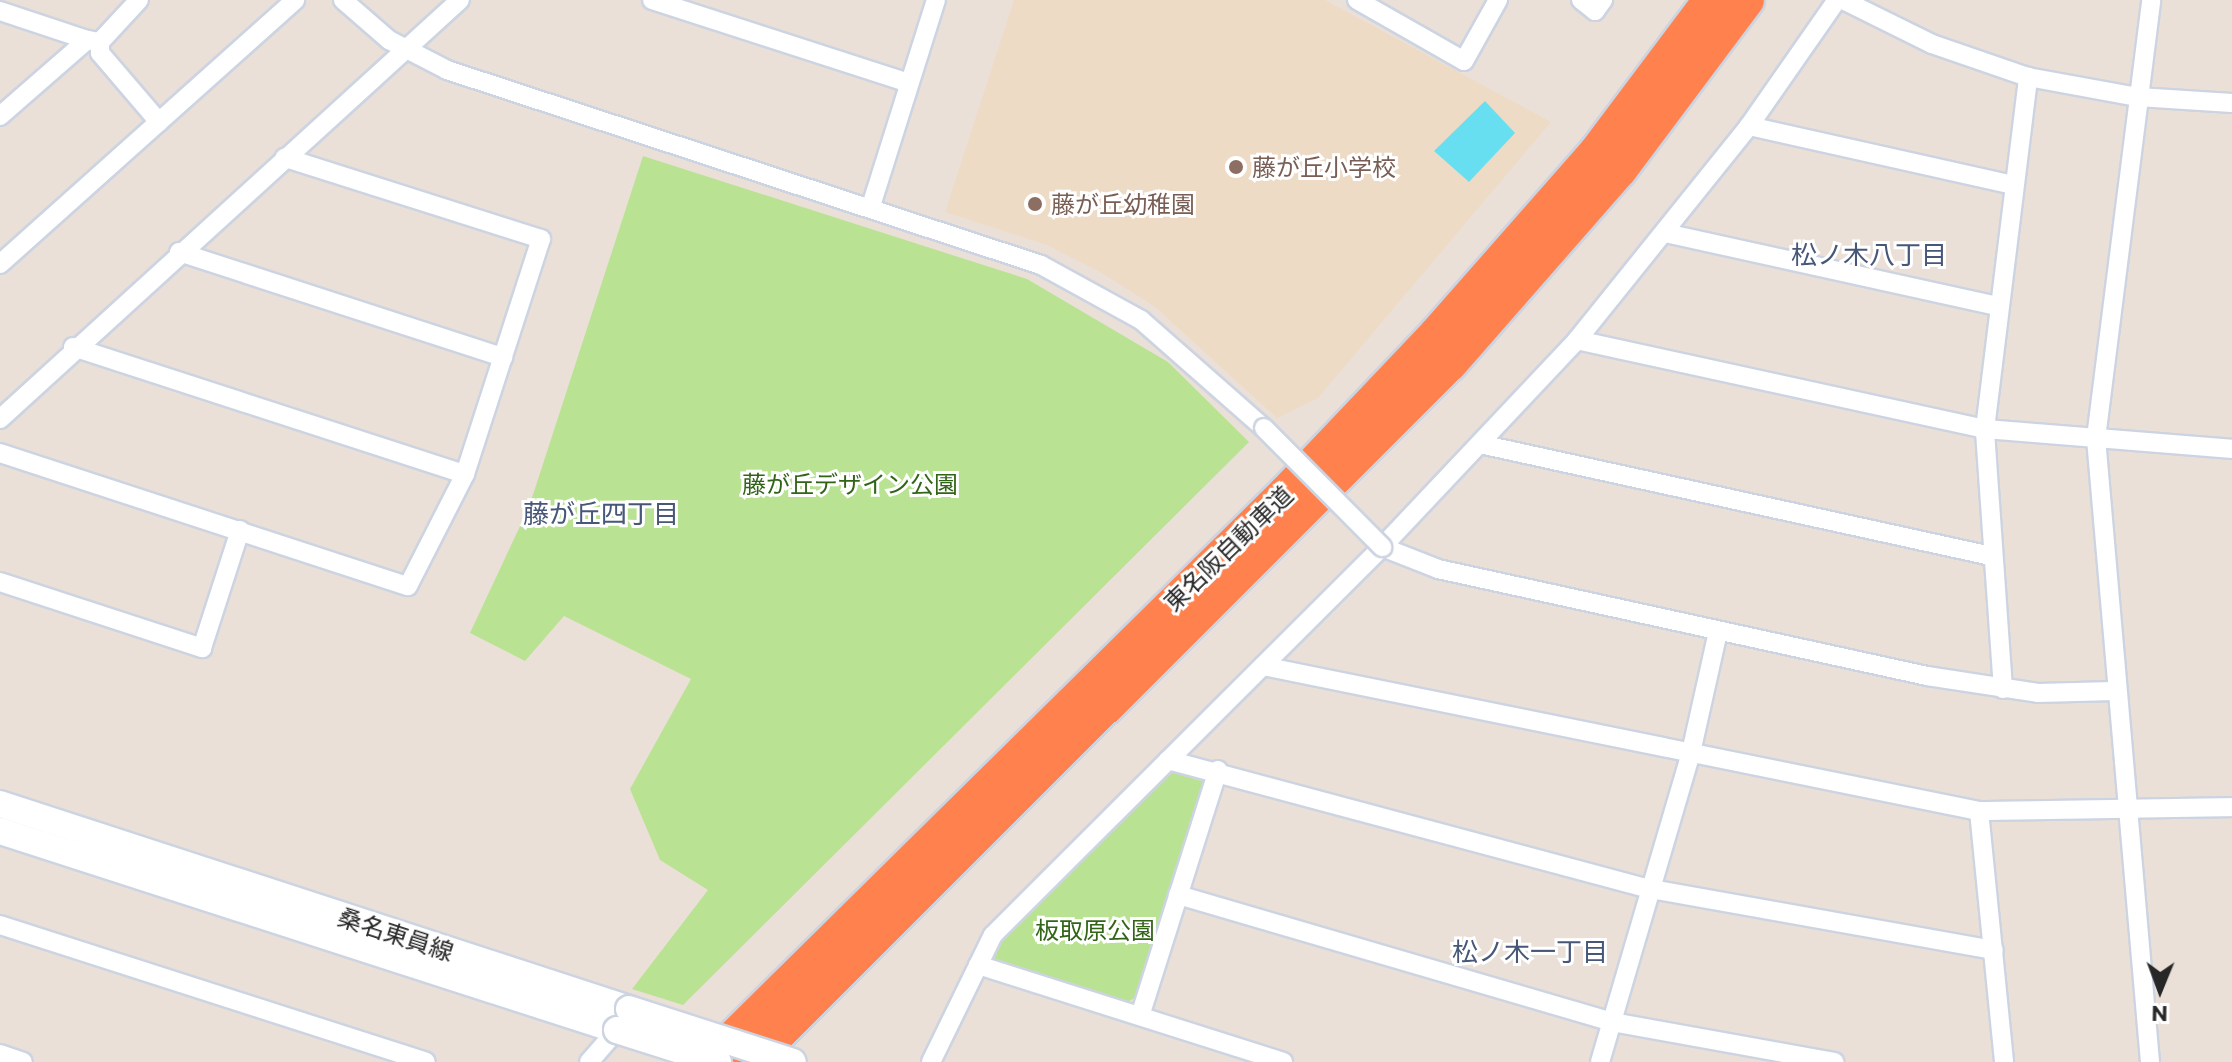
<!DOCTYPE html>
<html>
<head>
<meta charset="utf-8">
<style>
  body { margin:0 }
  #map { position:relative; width:2232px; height:1062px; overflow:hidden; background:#eae0d8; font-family:Commissioner,"Noto Sans JP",sans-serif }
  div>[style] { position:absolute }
  .education>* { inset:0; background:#eddbc6 }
  .green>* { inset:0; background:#b9e393 }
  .water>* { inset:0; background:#68dff0 }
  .roads { filter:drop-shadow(2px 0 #cdd4e1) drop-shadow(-2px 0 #cdd4e1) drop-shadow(0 2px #cdd4e1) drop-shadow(0 -2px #cdd4e1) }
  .minor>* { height:18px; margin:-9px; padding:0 9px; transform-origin:9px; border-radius:9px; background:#fff }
  .secondary>* { height:26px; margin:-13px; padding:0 13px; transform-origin:13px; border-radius:13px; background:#fff }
  .motorway>* { height:34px; margin:-17px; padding:0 17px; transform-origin:17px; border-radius:17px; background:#ff824e }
  .bridges { filter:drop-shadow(2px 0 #cdd4e1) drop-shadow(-2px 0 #cdd4e1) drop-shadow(0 2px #cdd4e1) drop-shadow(0 -2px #cdd4e1) }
  .minor-bridge>* { height:18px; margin:-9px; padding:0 9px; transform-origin:9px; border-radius:9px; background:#fff }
  .secondary-bridge>* { height:26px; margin:-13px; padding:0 13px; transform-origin:13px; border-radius:13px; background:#fff }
  .dots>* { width:22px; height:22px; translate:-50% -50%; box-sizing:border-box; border:4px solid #fff; border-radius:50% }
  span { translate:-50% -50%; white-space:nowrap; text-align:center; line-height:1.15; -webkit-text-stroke:6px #fff; paint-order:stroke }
  .education-label { font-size:24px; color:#785e54 }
  .left { translate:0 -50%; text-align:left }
  .park-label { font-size:24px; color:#326418 }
  .street-label { font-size:24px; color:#272727 }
  .neighbourhood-label { font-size:26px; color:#475778 }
  .north { position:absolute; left:2120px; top:950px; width:80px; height:80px; -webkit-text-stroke:6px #fff; paint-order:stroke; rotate:181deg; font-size:22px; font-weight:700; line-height:32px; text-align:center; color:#272727 }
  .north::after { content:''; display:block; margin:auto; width:28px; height:36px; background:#272727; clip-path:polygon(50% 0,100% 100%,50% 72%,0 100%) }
</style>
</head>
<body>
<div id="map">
  <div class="education">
    <i style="clip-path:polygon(1014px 0,1325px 0,1551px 122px,1318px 398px,1277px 418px,1155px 307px,1102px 273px,1047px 245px,945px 212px)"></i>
  </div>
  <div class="green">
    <i style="clip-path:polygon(643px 156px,1027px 279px,1168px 362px,1249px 442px,683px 1005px,632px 989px,708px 890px,660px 860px,630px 789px,691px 679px,564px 616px,525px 661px,470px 633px,529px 507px)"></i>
    <i style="clip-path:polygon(1168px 771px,1205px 782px,1136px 997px,1126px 1003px,995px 960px,994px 948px)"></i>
  </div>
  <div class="water">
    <i style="clip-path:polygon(1485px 101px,1515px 133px,1469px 182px,1434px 151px)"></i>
  </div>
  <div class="roads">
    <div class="minor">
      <i style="left:343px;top:0;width:61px;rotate:41deg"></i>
      <i style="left:389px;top:40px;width:65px;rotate:27.3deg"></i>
      <i style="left:447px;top:70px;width:625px;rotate:18.17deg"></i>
      <i style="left:1041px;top:265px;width:114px;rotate:28.8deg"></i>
      <i style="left:1141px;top:320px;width:164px;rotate:41.3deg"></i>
      <i style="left:652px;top:0;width:270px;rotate:17.9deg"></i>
      <i style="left:1357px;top:0;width:123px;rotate:29.7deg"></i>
      <i style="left:1464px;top:61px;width:70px;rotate:-60.9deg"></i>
      <i style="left:1581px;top:0;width:18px;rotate:38deg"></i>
      <i style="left:1595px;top:11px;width:14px;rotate:-54deg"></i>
      <i style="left:1843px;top:0;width:99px;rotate:26.3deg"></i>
      <i style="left:1932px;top:44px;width:102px;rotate:19deg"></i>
      <i style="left:2028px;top:77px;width:112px;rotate:10.3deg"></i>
      <i style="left:2138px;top:97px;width:94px;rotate:3.7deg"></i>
      <i style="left:0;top:11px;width:92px;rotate:18.4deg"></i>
      <i style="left:100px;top:42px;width:11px;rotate:90deg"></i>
      <i style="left:100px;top:53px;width:91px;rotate:49.5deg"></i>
      <i style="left:0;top:116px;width:116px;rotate:-41.1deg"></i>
      <i style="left:87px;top:40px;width:13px;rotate:9deg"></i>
      <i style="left:100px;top:42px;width:57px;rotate:-47.1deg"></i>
      <i style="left:1749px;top:126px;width:271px;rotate:12.6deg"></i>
      <i style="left:871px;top:206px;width:216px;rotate:-72.5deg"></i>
      <i style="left:1665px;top:233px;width:341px;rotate:12.4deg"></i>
      <i style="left:179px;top:252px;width:341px;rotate:18deg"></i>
      <i style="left:0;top:264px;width:396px;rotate:-41.8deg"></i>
      <i style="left:1577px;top:340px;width:418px;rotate:12.3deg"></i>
      <i style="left:1985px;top:429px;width:248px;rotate:4.6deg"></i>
      <i style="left:73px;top:347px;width:412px;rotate:18deg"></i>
      <i style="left:0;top:419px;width:622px;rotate:-42.33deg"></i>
      <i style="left:1480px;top:444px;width:523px;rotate:12.36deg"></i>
      <i style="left:0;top:453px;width:429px;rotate:18.1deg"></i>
      <i style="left:408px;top:586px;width:126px;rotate:-63deg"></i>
      <i style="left:465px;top:474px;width:247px;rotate:-72.1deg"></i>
      <i style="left:541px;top:239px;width:269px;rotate:-162.4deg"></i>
      <i style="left:1382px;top:547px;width:60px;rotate:21.4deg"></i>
      <i style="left:1438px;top:569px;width:501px;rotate:12.34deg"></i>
      <i style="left:1927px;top:676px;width:112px;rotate:8.7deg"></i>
      <i style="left:2038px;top:693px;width:76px;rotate:-1.5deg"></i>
      <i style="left:0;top:582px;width:213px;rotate:18.1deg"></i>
      <i style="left:202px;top:648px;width:124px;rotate:-72.1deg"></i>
      <i style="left:1263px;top:666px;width:731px;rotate:11.45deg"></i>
      <i style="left:1979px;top:811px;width:253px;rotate:-0.9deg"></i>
      <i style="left:2003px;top:689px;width:261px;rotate:-94deg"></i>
      <i style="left:1985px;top:429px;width:355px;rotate:-83deg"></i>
      <i style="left:1168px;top:760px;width:500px;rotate:15deg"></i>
      <i style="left:1651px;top:889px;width:348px;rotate:10.1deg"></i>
      <i style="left:1979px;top:811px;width:252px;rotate:84.3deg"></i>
      <i style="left:1178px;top:895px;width:452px;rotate:16.3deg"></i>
      <i style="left:1612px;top:1022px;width:226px;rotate:10.2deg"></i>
      <i style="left:0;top:925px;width:447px;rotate:17.8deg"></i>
      <i style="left:978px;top:965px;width:320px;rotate:17.6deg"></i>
      <i style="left:1140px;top:1016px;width:258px;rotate:-72.4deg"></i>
      <i style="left:0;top:1054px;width:24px;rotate:19deg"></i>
      <i style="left:589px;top:1062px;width:43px;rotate:-48.8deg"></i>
      <i style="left:931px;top:1062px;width:141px;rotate:-64deg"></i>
      <i style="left:993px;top:935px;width:549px;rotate:-44.93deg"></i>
      <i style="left:1382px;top:547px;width:284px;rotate:-46.7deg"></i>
      <i style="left:1577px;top:340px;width:275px;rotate:-51.2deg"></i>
      <i style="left:1749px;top:126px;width:154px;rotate:-55.1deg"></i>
      <i style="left:1600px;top:1062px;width:318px;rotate:-73.6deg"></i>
      <i style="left:1690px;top:757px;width:128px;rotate:-77.4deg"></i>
      <i style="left:2150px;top:1062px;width:626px;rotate:-94.95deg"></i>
      <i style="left:2096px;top:438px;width:441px;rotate:-82.8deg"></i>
    </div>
    <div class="secondary">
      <i style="left:0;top:804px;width:662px;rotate:18.05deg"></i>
      <i style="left:0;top:831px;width:648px;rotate:17.88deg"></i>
    </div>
    <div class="motorway">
      <i style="left:708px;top:1062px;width:812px;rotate:-44.6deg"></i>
      <i style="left:1286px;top:492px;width:218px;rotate:-46.5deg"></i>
      <i style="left:1436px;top:334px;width:242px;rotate:-48.7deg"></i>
      <i style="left:1596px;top:152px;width:190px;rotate:-53.1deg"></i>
      <i style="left:750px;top:1062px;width:989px;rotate:-44.92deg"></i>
      <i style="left:1450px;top:364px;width:258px;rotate:-48.8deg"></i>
      <i style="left:1620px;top:170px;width:212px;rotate:-53.2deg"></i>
    </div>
  </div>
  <div class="bridges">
    <div class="minor-bridge">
      <i style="left:1264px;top:428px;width:168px;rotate:45.2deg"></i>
    </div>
    <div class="secondary-bridge">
      <i style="left:629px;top:1009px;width:172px;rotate:17.9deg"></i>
      <i style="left:617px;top:1030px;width:106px;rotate:17.6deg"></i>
    </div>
  </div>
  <div class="dots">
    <i style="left:1236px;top:167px;background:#8d6e63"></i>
    <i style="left:1035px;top:204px;background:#8d6e63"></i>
  </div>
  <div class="education-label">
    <span class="left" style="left:1252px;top:167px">藤が丘小学校</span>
    <span class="left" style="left:1051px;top:204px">藤が丘幼稚園</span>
  </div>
  <div class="park-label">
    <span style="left:850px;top:484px">藤が丘デザイン公園</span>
    <span style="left:1095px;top:930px">板取原公園</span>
  </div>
  <div class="street-label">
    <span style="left:1228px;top:548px;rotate:-44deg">東名阪自動車道</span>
    <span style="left:396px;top:934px;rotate:18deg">桑名東員線</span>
  </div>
  <div class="neighbourhood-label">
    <span style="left:1869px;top:254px">松ノ木八丁目</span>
    <span style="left:601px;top:513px">藤が丘四丁目</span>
    <span style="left:1530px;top:951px">松ノ木一丁目</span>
  </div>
  <div class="north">N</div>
</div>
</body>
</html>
